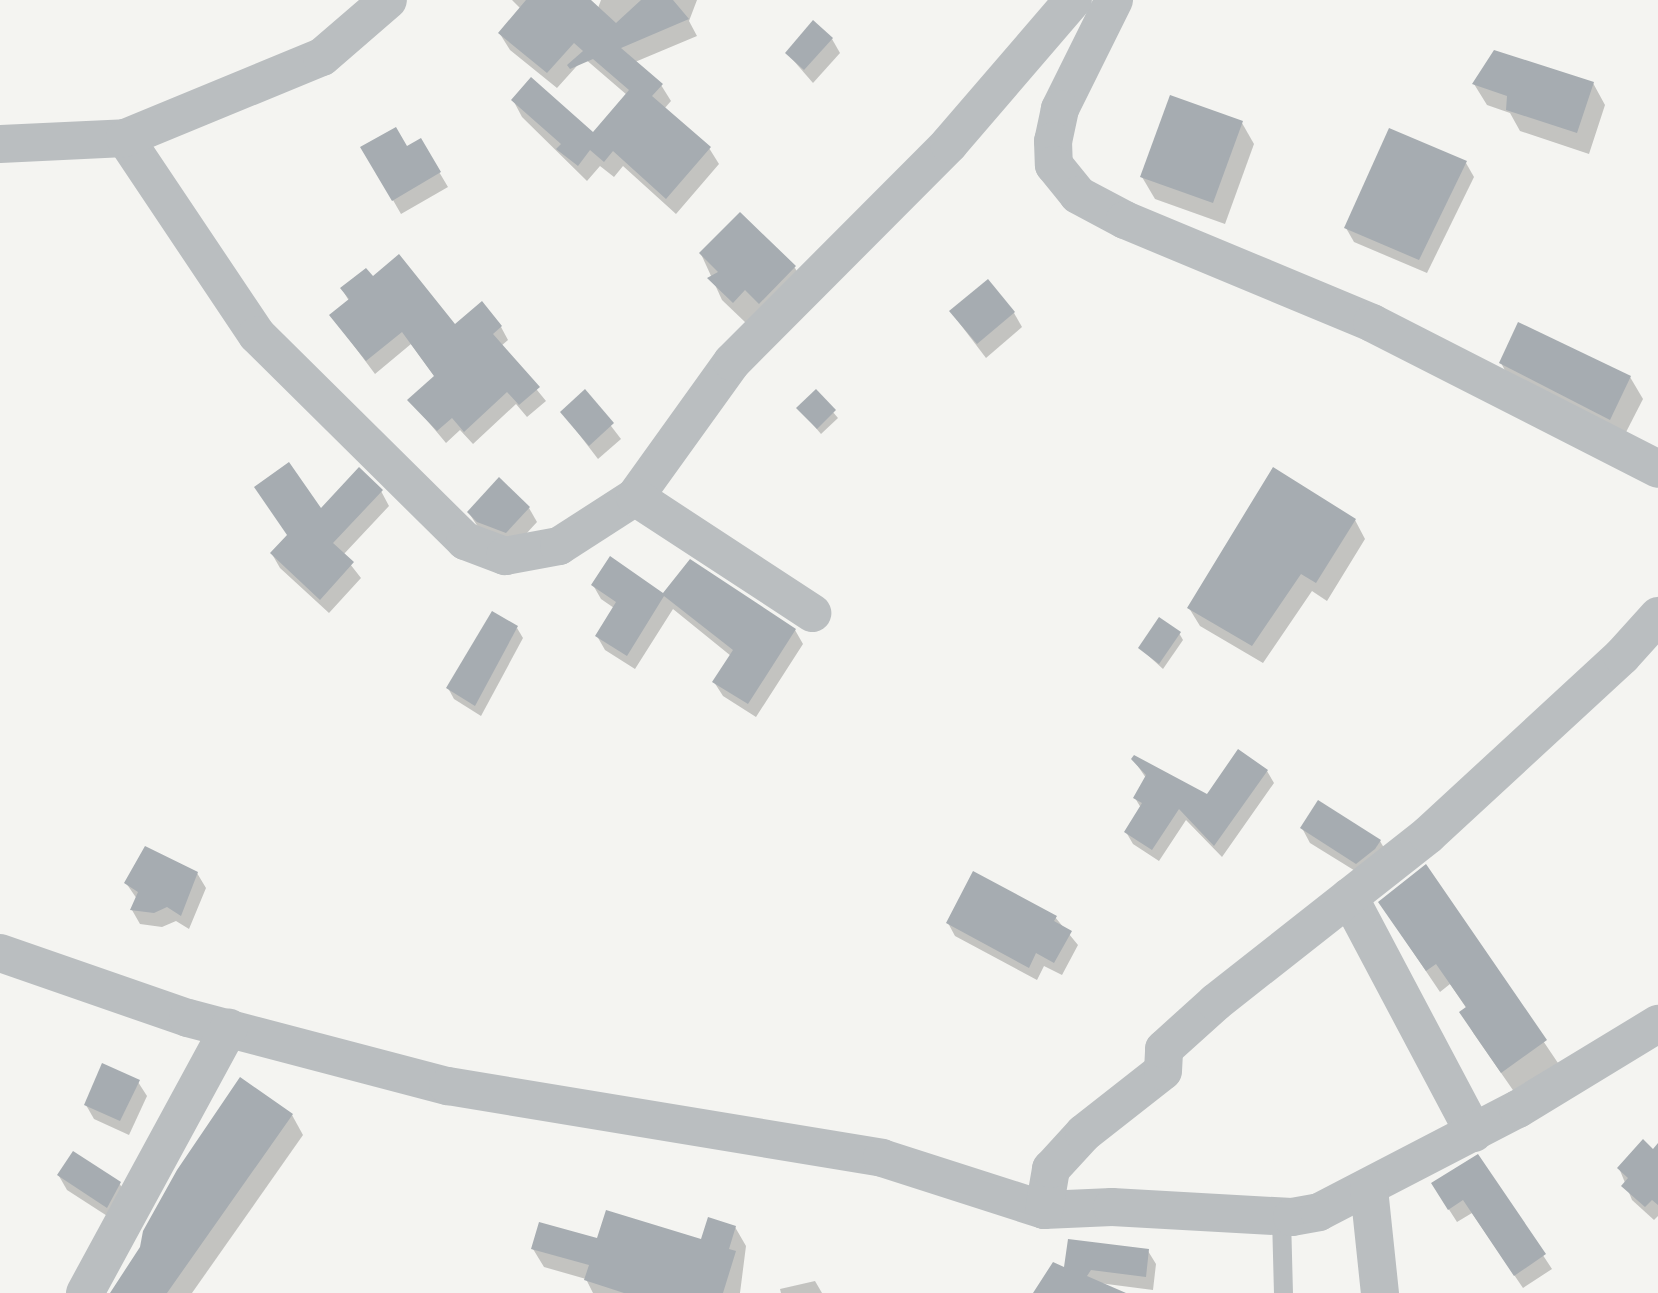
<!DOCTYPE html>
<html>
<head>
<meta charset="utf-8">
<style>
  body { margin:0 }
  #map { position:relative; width:1658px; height:1293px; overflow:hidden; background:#f4f4f1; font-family:Helvetica,sans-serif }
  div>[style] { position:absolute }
  .shadow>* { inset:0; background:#0003 }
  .building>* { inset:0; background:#a6acb1 }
  .service>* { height:19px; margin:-9.5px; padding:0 9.5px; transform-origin:9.5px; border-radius:9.5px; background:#babec0 }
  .minor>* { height:38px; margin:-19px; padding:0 19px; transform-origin:19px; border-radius:19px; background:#babec0 }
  span { translate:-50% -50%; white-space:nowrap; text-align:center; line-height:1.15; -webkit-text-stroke:7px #fff; paint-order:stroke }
</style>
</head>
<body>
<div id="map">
  <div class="shadow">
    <i style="clip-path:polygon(512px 0,588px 0,598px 8px,601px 0,697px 0,689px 21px,697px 36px,635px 62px,661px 85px,671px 101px,664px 109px,709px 148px,719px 164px,676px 214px,623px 166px,614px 177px,600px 166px,587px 181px,522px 117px,513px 100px,593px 135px,627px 95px,584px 58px,557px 88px,510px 50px,500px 34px,521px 9px)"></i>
    <i style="clip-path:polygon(832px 39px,840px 53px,813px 83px,787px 53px)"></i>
    <i style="clip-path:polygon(1593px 83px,1605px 105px,1589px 154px,1520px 131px,1510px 113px,1487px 105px,1474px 84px)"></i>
    <i style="clip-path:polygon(1242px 123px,1254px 144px,1225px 224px,1155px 199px,1142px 177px)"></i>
    <i style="clip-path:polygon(420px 140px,448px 187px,401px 214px,363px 148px,406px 148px)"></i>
    <i style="clip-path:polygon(1466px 163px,1474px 177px,1427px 273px,1354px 242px,1346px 228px)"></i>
    <i style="clip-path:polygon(740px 214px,795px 268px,807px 289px,746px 323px,722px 300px,701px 254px)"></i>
    <i style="clip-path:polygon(372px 278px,455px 327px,501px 327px,508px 340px,501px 346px,546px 401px,527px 417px,516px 404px,473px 444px,460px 430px,446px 443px,410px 400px,435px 377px,411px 344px,375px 374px,331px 315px,349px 301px,342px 289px)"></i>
    <i style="clip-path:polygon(951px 312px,1014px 313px,1022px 327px,986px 358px)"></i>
    <i style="clip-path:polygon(1501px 363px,1630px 377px,1643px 399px,1622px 440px,1513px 385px)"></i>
    <i style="clip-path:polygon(585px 392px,621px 439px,598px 459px,562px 412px)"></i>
    <i style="clip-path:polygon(816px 392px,838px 418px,821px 434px,799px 408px)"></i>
    <i style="clip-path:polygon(381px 491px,389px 506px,343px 555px,361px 578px,329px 613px,280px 568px,272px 554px,321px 510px)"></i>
    <i style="clip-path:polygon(529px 508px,537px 522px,514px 547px,478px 527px,469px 513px)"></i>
    <i style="clip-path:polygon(1355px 520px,1365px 539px,1327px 601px,1312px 591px,1263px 663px,1200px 626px,1189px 608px)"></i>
    <i style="clip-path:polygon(593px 585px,663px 595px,795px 630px,803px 644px,756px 717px,723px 696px,714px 682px,731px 656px,673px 609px,635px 669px,605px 650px,597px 636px,614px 608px,601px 599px)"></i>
    <i style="clip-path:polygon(517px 628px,523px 638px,481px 716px,454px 699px,448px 688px)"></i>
    <i style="clip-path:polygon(1179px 633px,1183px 640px,1163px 669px,1140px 648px)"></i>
    <i style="clip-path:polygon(1133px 759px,1207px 796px,1267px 771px,1274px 783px,1222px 857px,1186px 820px,1159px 861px,1133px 844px,1126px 832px,1141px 808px,1135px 798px,1146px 778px)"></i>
    <i style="clip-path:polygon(1302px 828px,1380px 841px,1388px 855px,1365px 877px,1310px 843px)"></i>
    <i style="clip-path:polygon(1426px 867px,1558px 1063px,1515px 1093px,1474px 1034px,1461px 1012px,1467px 1009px,1450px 984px,1440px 992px,1380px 903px)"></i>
    <i style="clip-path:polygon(197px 873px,206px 888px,189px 929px,176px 921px,162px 927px,140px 924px,132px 910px,137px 899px,126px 883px)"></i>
    <i style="clip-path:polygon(1055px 917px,1078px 945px,1062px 975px,1044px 966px,1037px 980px,955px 936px,948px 923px)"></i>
    <i style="clip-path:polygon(138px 1082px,147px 1096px,129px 1135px,94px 1119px,86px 1105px)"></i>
    <i style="clip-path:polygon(292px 1115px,303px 1135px,192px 1293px,123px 1293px)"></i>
    <i style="clip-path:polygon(1658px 1149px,1658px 1216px,1654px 1220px,1632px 1200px,1619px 1168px)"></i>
    <i style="clip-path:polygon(1478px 1157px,1552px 1269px,1523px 1288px,1472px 1213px,1457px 1222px,1441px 1197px)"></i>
    <i style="clip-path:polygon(59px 1176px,119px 1183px,128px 1197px,115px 1221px,67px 1190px)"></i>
    <i style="clip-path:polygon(735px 1227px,746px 1246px,740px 1293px,593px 1293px,586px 1279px,544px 1267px,533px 1249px,598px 1240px,703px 1241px)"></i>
    <i style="clip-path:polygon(1148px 1251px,1156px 1264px,1153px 1290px,1099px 1283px,1093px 1293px,1035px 1293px,1066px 1269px)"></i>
    <i style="clip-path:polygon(815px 1281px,822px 1293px,781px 1293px,780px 1289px)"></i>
  </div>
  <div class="building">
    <i style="clip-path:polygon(526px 0,591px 0,616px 23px,641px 0,673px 0,689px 19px,621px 48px,663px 84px,652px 96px,711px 147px,666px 199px,613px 151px,604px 162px,590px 150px,578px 166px,556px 149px,561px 144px,511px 100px,531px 77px,593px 132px,629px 90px,593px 59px,570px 69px,567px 65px,583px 51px,574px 43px,547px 73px,498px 33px)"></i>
    <i style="clip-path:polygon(813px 20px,833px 38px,804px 70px,785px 53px)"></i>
    <i style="clip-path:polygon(1494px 50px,1594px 82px,1577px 133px,1506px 110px,1507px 96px,1472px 84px)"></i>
    <i style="clip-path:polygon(1170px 95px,1243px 121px,1213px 203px,1140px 177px)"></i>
    <i style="clip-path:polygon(396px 127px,407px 146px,421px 138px,441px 172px,392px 201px,360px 147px)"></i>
    <i style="clip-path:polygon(1389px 128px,1467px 161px,1419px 260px,1344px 228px)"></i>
    <i style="clip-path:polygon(740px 212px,796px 266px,759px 304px,745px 290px,733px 303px,707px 278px,718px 272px,699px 253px)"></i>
    <i style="clip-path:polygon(399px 254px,455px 324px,482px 301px,502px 326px,493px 334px,540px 387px,519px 405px,507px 392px,464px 432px,452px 418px,437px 431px,407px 400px,434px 376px,402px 332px,366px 361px,329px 315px,349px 299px,340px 288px,366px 268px,373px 276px)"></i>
    <i style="clip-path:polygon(988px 279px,1015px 312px,977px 344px,949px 311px)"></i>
    <i style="clip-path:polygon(1518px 322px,1631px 376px,1610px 420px,1499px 363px)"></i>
    <i style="clip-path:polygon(585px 389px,614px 423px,589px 446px,560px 412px)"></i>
    <i style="clip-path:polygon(816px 389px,836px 410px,817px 429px,796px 408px)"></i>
    <i style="clip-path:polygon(289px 462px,321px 508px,359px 467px,383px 490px,333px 543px,354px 562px,320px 600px,270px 553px,287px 535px,254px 487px)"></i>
    <i style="clip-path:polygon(1273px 467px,1356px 519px,1316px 583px,1301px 574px,1252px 646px,1187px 608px)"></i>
    <i style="clip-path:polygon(499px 477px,530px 507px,506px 533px,477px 522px,467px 512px)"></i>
    <i style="clip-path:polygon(610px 556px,663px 593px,690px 559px,796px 629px,748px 704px,712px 682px,733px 650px,664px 596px,627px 656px,595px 636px,616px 602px,591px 585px)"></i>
    <i style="clip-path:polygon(492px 611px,518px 626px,475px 706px,446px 688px)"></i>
    <i style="clip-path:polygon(1159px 617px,1181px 632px,1159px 664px,1138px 648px)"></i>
    <i style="clip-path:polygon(1238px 749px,1268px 770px,1214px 846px,1179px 809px,1152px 850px,1124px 832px,1142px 803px,1133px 798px,1146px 775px,1131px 759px,1134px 755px,1207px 794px)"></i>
    <i style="clip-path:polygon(1318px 800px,1381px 840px,1375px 849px,1356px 864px,1300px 828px)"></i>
    <i style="clip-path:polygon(145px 846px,198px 872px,181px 916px,167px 907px,154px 913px,130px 910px,138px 892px,124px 883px)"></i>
    <i style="clip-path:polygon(1426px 864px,1547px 1040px,1501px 1073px,1459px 1012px,1466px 1007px,1436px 964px,1426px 971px,1378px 902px)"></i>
    <i style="clip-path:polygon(973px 871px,1057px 916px,1054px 921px,1072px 931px,1054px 963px,1036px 953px,1029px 968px,946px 923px)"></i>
    <i style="clip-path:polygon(102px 1063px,140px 1080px,120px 1121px,84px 1105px)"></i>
    <i style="clip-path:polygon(240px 1077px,293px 1114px,167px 1293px,110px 1293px,140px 1247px,143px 1231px,177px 1170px)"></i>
    <i style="clip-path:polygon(1643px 1139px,1653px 1149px,1658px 1143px,1658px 1205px,1652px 1200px,1645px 1207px,1621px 1186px,1628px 1178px,1617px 1168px)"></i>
    <i style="clip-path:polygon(73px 1151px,121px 1182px,107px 1208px,57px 1175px)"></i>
    <i style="clip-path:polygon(1478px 1154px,1546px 1254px,1514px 1276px,1463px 1200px,1448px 1210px,1431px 1183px)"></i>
    <i style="clip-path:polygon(606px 1210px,701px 1239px,708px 1217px,736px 1226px,729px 1249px,736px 1251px,723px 1293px,624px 1293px,584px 1280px,589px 1265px,531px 1249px,539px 1222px,597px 1238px)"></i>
    <i style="clip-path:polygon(1068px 1239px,1149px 1249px,1146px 1277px,1091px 1270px,1087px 1276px,1126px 1293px,1033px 1293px,1053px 1262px,1064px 1267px)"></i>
  </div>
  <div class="service">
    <i style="left:1281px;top:1217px;width:76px;rotate:88.5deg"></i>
  </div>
  <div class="minor">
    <i style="left:1114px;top:0;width:122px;rotate:116.4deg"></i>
    <i style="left:1060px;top:109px;width:33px;rotate:102deg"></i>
    <i style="left:1053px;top:141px;width:24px;rotate:88deg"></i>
    <i style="left:1054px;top:165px;width:38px;rotate:51deg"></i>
    <i style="left:1078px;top:195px;width:53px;rotate:28deg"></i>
    <i style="left:1125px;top:220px;width:268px;rotate:22.6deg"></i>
    <i style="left:1372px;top:323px;width:321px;rotate:27deg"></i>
    <i style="left:125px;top:138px;width:237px;rotate:56.2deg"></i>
    <i style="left:257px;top:335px;width:293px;rotate:44.7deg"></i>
    <i style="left:465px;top:541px;width:43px;rotate:20.6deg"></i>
    <i style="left:505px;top:556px;width:55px;rotate:-10.5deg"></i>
    <i style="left:559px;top:546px;width:90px;rotate:-32.8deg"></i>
    <i style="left:635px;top:497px;width:166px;rotate:-54.3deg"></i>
    <i style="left:732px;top:362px;width:308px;rotate:-45.1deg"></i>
    <i style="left:949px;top:144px;width:190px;rotate:-49.3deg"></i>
    <i style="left:0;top:144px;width:125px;rotate:-2.7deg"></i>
    <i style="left:125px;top:138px;width:213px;rotate:-22.4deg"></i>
    <i style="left:322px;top:57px;width:87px;rotate:-40.8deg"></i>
    <i style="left:635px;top:497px;width:212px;rotate:33.2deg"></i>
    <i style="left:1349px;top:897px;width:267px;rotate:62.1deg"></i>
    <i style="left:0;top:953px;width:199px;rotate:19.1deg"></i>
    <i style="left:188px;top:1018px;width:269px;rotate:14.7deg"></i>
    <i style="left:448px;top:1086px;width:440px;rotate:9.4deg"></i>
    <i style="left:882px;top:1158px;width:170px;rotate:17.8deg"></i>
    <i style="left:1044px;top:1210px;width:68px;rotate:-2.5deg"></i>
    <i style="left:1112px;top:1207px;width:180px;rotate:3.2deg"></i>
    <i style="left:1292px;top:1217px;width:27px;rotate:-10deg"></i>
    <i style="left:1319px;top:1212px;width:224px;rotate:-27.4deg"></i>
    <i style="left:1518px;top:1109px;width:164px;rotate:-31.3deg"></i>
    <i style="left:1369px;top:1189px;width:105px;rotate:84deg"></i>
    <i style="left:1044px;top:1210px;width:42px;rotate:-80.3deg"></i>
    <i style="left:1051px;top:1169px;width:49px;rotate:-47.5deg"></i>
    <i style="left:1084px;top:1133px;width:100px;rotate:-38.1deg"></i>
    <i style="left:1163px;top:1071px;width:22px;rotate:-87deg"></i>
    <i style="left:1164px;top:1049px;width:70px;rotate:-42.1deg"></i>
    <i style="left:1216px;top:1002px;width:270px;rotate:-38.2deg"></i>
    <i style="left:1428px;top:835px;width:264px;rotate:-42.7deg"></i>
    <i style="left:1622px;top:656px;width:54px;rotate:-48deg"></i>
    <i style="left:85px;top:1293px;width:302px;rotate:-61.5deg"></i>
  </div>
</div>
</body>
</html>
